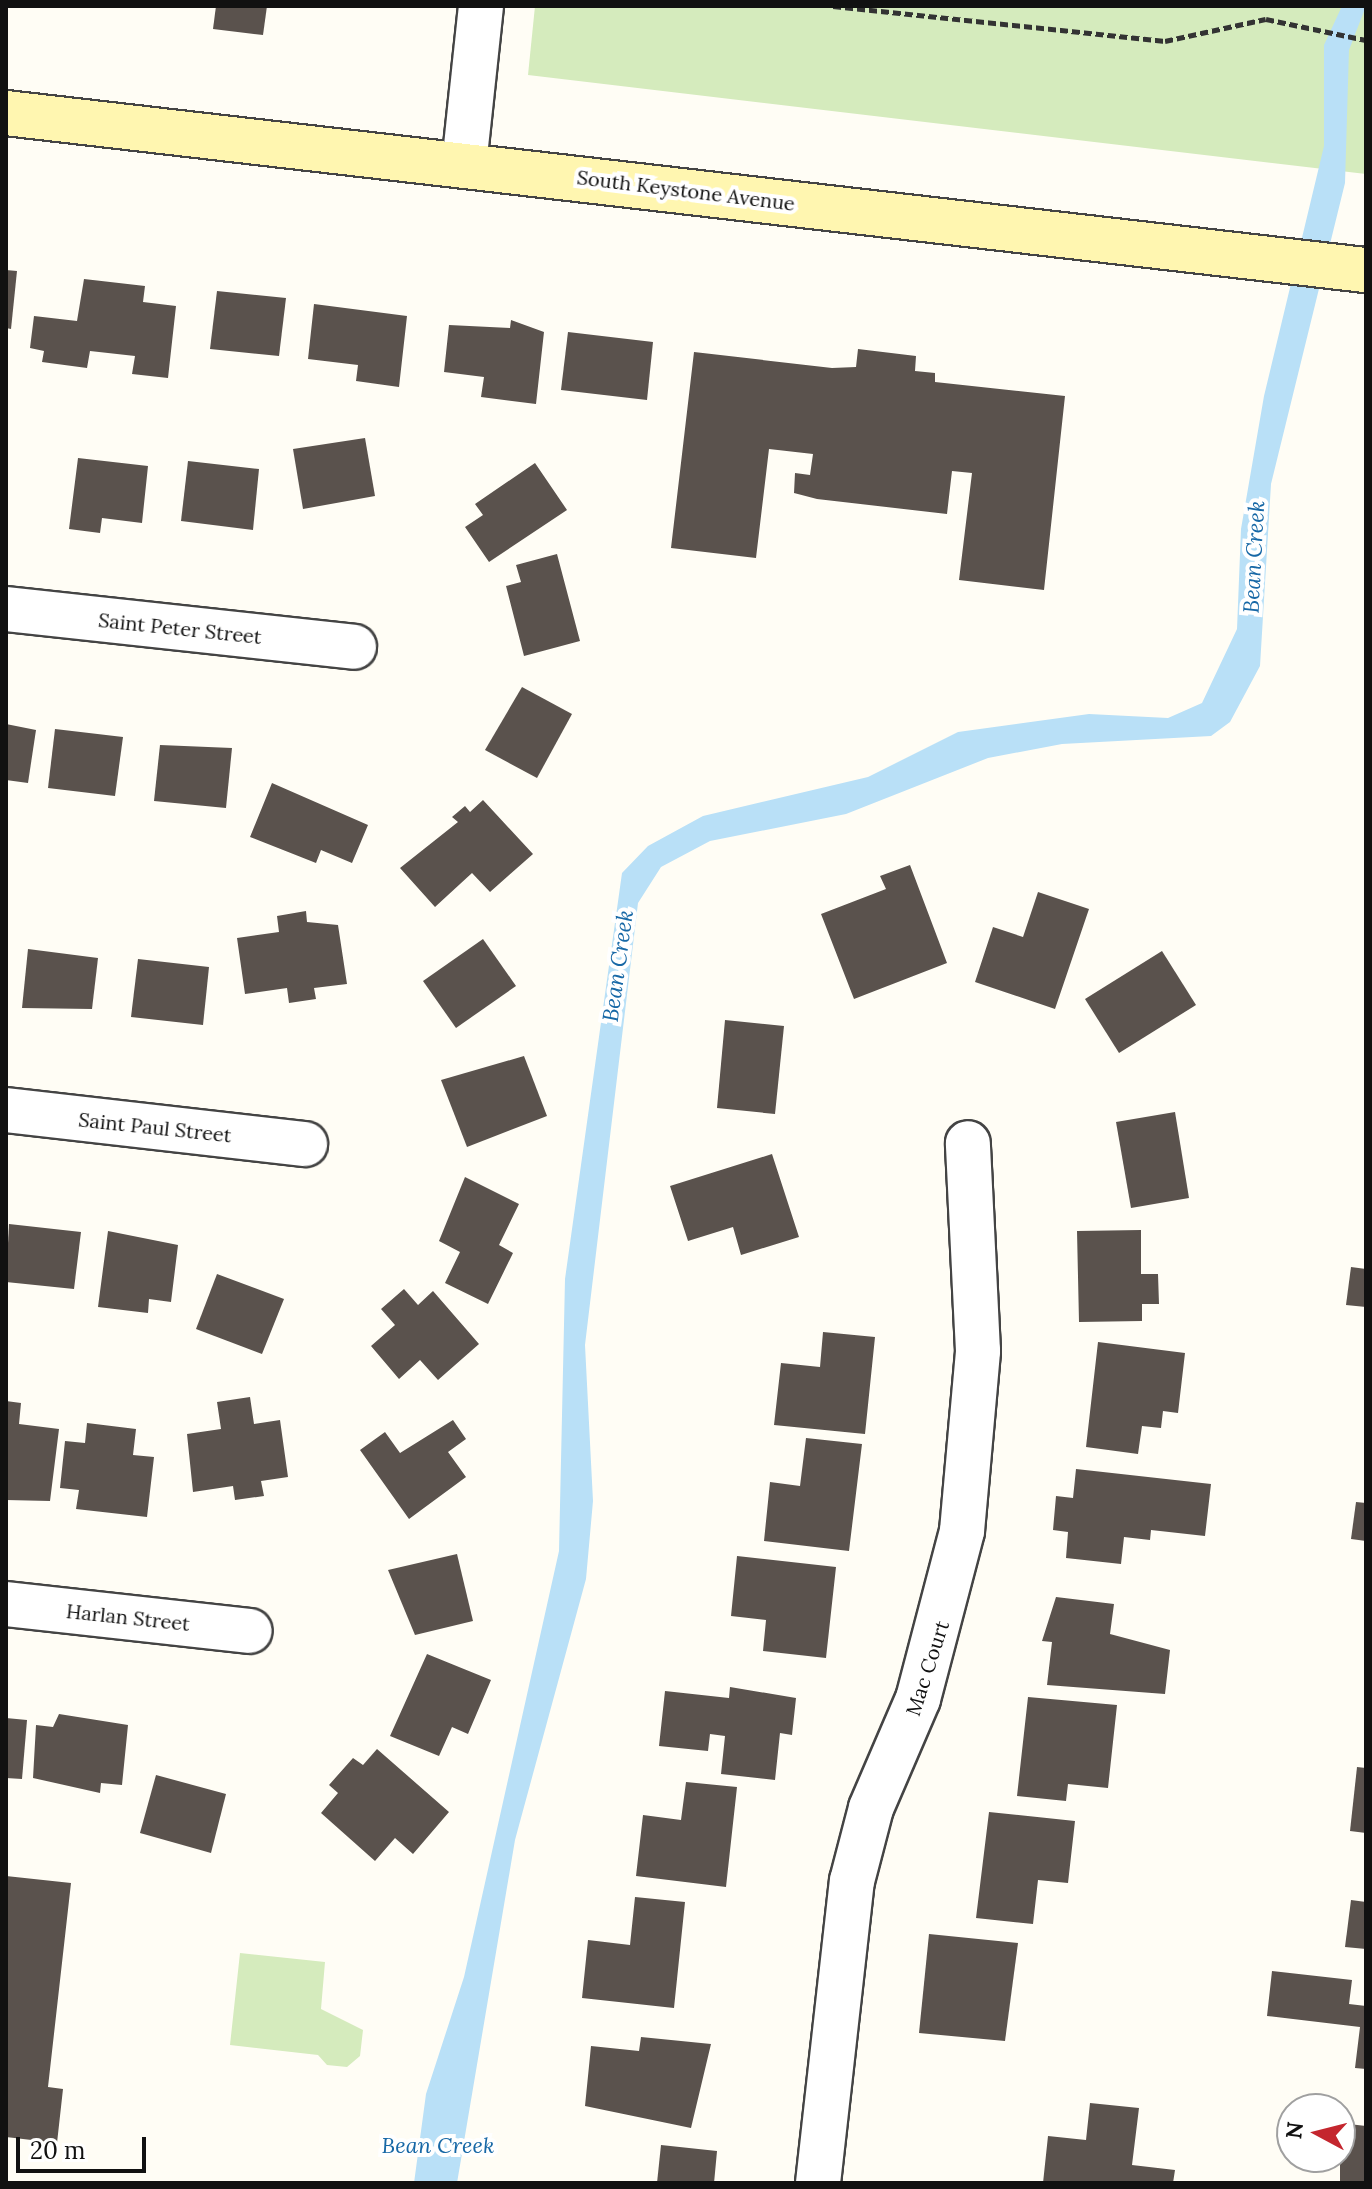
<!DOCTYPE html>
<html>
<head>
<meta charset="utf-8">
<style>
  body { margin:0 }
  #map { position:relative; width:1372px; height:2189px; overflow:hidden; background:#fffdf5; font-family:Lora,serif }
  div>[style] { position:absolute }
  .green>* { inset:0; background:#d5ebbd }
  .water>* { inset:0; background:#b9e0f7 }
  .building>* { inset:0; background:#5a524d }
  .path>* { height:5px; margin-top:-2.5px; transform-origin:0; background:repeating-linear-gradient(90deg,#333 0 8px,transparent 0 12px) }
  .roads { filter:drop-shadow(2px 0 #444) drop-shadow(-2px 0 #444) drop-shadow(0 2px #444) drop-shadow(0 -2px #444) }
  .street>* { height:44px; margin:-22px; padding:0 22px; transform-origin:22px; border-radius:22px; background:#fff }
  .secondary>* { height:44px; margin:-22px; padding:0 22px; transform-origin:22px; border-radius:22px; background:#fff6b0 }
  span { translate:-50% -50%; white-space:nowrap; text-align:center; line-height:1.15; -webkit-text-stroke:8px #fff; paint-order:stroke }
  .street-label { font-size:20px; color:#111 }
  .water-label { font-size:22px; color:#1768a6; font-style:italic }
  .frame { position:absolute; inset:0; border:8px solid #111; pointer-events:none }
  .north { position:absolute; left:1276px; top:2093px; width:80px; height:80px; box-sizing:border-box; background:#fff; border:2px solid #a0a0a0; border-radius:50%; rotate:277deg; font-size:22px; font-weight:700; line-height:32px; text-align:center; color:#111 }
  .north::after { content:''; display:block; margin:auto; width:28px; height:36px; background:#c4262e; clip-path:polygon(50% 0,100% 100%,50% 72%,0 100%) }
  .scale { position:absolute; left:16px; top:2137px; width:130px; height:36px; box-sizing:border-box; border:4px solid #111; border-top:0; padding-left:10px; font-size:24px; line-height:28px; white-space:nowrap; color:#111; -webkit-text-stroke:6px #fff; paint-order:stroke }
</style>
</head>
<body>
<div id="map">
  <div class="green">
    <i style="clip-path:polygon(535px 6px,1366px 6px,1366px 174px,528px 75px)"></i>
    <i style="clip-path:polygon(240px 1953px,325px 1962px,321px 2009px,363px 2030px,360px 2056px,347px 2067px,327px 2065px,318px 2055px,230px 2045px)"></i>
  </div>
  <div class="water">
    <i style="clip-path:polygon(1342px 6px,1366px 6px,1349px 50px,1345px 183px,1271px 484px,1260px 666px,1230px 722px,1211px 736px,1062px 744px,988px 758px,846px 814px,710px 841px,661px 867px,638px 903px,585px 1345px,593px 1501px,586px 1579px,515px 1840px,457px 2183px,414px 2183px,426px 2094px,464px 1977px,559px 1551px,565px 1279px,622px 873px,648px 846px,703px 816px,868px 777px,958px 732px,1089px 714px,1168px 718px,1202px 703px,1237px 629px,1241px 529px,1264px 396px,1324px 146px,1324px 45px)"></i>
  </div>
  <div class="building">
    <i style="clip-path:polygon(216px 6px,267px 6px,263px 35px,213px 29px)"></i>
    <i style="clip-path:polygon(6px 270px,17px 271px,11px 329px,6px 328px)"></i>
    <i style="clip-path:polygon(84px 279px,145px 286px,143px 302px,176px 306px,168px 378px,132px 374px,135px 356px,90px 351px,87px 368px,42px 362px,44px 351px,30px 348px,34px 316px,77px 321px)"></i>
    <i style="clip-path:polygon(217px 291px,286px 298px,279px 356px,210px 349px)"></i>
    <i style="clip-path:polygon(314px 304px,407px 316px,399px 387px,356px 381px,358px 365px,308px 359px)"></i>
    <i style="clip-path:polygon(511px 320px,544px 332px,536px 404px,481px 397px,484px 377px,444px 372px,449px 325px,510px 328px)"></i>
    <i style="clip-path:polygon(568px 332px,653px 342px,647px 400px,561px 390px)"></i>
    <i style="clip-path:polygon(858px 349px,916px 356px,915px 371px,935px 373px,935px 382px,1065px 396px,1044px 590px,959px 580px,972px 473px,952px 471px,947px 514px,817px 499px,794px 493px,795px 473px,810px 475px,813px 454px,769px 449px,756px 558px,671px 548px,694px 352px,832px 368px,856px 367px)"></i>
    <i style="clip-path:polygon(365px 438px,375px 496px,303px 509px,293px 449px)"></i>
    <i style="clip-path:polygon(78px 458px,148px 466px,142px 523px,102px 518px,100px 533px,69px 529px)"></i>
    <i style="clip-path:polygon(188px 461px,259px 469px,253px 530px,181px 521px)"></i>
    <i style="clip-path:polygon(535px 463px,567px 510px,489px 562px,465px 527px,483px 515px,475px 504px)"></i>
    <i style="clip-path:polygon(557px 554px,580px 641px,524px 656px,506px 586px,521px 582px,516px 565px)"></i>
    <i style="clip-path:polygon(522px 687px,572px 714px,537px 778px,485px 750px)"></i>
    <i style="clip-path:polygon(6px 724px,36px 730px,28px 783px,6px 780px)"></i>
    <i style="clip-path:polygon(55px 729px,123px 737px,115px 796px,48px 788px)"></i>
    <i style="clip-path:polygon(160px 745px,232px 748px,226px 808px,154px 801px)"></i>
    <i style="clip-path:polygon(272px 783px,368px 825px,352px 863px,321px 850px,316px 863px,250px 837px)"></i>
    <i style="clip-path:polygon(483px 800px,533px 854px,490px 892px,472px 873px,435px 907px,400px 868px,458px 822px,452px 817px,465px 806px,470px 812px)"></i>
    <i style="clip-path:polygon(910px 865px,947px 963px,854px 999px,821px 914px,886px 889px,880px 876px)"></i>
    <i style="clip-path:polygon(1038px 892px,1089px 909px,1055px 1009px,975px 982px,993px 927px,1023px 937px)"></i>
    <i style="clip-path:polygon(306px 911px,307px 922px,338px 925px,347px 984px,314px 988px,316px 999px,289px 1003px,287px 988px,245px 994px,237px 938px,279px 932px,277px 916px)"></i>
    <i style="clip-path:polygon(483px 939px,516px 986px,456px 1028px,423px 981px)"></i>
    <i style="clip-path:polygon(28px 949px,98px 958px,92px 1009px,22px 1008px)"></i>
    <i style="clip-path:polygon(1162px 951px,1196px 1005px,1119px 1053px,1085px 999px)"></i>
    <i style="clip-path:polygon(138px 959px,209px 967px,203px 1025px,131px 1017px)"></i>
    <i style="clip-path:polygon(725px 1020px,784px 1026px,775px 1114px,717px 1108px)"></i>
    <i style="clip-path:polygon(524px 1056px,547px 1116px,467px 1147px,441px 1080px)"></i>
    <i style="clip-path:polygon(1175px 1112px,1189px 1198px,1131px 1208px,1116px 1122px)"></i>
    <i style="clip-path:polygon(772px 1154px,799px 1237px,741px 1255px,733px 1227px,688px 1241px,670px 1186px)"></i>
    <i style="clip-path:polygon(465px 1177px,519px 1204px,499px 1245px,513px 1253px,488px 1304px,445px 1283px,460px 1252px,439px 1241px)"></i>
    <i style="clip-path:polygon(9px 1224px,81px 1232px,74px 1289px,6px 1282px)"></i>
    <i style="clip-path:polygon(1141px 1230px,1141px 1274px,1158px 1274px,1159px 1304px,1142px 1304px,1142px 1321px,1079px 1322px,1077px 1231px)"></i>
    <i style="clip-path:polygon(108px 1231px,178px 1245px,171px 1302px,149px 1299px,148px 1313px,98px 1307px)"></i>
    <i style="clip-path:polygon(1351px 1267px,1366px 1269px,1366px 1307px,1346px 1305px)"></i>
    <i style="clip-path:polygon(217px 1274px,284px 1299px,262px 1354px,196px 1329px)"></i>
    <i style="clip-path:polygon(404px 1289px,418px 1305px,433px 1291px,479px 1344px,438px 1380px,420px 1360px,399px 1379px,371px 1346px,395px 1325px,381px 1309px)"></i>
    <i style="clip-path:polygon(823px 1332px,875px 1337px,865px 1434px,774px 1425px,781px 1363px,820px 1367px)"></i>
    <i style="clip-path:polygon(1098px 1342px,1185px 1353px,1178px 1413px,1163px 1411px,1161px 1428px,1142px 1426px,1138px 1454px,1086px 1447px)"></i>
    <i style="clip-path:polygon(250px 1397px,254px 1424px,280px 1420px,288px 1477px,261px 1481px,264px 1496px,235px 1500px,233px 1486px,193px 1492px,187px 1434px,221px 1429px,217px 1402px)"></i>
    <i style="clip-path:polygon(6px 1401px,21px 1403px,19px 1424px,59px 1429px,50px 1501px,6px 1500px)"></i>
    <i style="clip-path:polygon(453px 1420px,466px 1439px,448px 1452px,466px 1477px,409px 1519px,360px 1450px,385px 1432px,400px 1453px)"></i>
    <i style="clip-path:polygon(87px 1423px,136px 1429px,133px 1455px,154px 1457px,147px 1517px,76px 1509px,79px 1490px,60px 1488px,65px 1441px,85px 1443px)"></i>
    <i style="clip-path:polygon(806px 1438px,862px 1444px,849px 1551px,764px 1541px,770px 1482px,800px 1486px)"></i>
    <i style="clip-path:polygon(1076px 1469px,1211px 1484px,1205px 1536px,1151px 1530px,1150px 1540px,1124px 1537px,1121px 1564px,1066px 1558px,1068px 1532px,1053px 1530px,1056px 1496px,1073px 1498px)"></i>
    <i style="clip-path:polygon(1356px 1502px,1366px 1503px,1366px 1541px,1351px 1539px)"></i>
    <i style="clip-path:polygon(457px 1554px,473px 1621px,415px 1635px,388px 1570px)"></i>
    <i style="clip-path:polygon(737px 1556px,836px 1567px,826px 1658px,763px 1651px,766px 1620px,731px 1616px)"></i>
    <i style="clip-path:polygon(1056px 1597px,1114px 1604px,1110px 1634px,1170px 1650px,1165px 1694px,1047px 1685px,1052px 1642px,1042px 1641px)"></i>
    <i style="clip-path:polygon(427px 1654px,491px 1680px,468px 1734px,452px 1727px,439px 1756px,390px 1736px)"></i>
    <i style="clip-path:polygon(730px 1687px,796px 1698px,792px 1735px,780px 1733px,775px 1780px,721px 1774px,725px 1736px,710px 1734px,708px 1751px,659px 1746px,665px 1691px,729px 1698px)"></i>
    <i style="clip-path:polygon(1028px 1697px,1117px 1705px,1108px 1788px,1068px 1784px,1066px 1801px,1017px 1796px)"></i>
    <i style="clip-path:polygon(59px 1714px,128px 1725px,122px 1785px,101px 1783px,100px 1793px,33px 1778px,36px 1725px,53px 1727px)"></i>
    <i style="clip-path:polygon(6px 1718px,27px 1720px,22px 1779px,6px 1778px)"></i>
    <i style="clip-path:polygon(377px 1749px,449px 1812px,413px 1854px,395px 1838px,375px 1861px,321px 1813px,338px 1793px,329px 1785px,353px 1758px,363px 1765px)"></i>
    <i style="clip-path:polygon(1357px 1767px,1366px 1768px,1366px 1833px,1350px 1831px)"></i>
    <i style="clip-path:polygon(156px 1775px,226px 1794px,211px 1853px,140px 1833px)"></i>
    <i style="clip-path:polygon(686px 1782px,737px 1787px,726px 1887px,636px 1876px,643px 1815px,681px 1820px)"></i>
    <i style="clip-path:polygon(989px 1812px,1075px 1821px,1068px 1883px,1038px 1880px,1033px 1924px,976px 1918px)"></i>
    <i style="clip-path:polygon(6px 1876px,71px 1883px,48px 2087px,63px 2089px,57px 2143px,6px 2137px)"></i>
    <i style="clip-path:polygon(635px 1897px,685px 1902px,674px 2008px,582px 1998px,588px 1940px,630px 1945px)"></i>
    <i style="clip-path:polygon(1351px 1900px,1366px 1902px,1366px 1949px,1345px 1947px)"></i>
    <i style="clip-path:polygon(929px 1934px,1018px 1943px,1005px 2041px,919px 2033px)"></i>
    <i style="clip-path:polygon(1272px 1971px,1352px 1980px,1349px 2004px,1366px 2006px,1366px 2069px,1355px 2068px,1360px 2027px,1267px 2016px)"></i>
    <i style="clip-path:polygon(641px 2037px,711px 2044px,691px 2128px,585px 2106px,591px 2046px,639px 2051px)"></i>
    <i style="clip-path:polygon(1296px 2099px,1336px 2104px,1336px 2109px,1295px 2109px)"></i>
    <i style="clip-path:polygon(1090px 2103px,1139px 2108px,1132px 2165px,1175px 2170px,1173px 2183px,1043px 2183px,1048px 2136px,1086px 2140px)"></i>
    <i style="clip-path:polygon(1340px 2123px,1366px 2126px,1366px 2183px,1340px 2183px)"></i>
    <i style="clip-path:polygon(661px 2145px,717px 2151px,714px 2183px,657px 2183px)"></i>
  </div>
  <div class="path">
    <i style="left:833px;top:6px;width:334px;rotate:6deg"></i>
    <i style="left:1165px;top:41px;width:103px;rotate:-12.3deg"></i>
    <i style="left:1266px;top:19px;width:102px;rotate:11.9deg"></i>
  </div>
  <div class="roads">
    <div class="street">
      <i style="left:464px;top:165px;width:160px;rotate:-83.9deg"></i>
      <i style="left:6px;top:609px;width:350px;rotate:6.2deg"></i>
      <i style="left:6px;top:1110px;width:301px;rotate:6.5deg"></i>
      <i style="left:6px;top:1604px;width:245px;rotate:6.3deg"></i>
      <i style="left:818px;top:2183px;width:304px;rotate:-83.6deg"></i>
      <i style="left:852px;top:1881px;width:75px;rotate:-75.4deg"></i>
      <i style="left:871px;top:1808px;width:119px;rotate:-66.7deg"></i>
      <i style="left:918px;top:1699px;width:174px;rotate:-75.3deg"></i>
      <i style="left:962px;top:1531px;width:181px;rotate:-84.9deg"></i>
      <i style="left:978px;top:1351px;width:208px;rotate:-92.8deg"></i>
    </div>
    <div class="secondary">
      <i style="left:6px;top:113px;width:1369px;rotate:6.59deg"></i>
    </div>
  </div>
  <div class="street-label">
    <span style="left:686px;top:190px;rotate:7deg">South Keystone Avenue</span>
    <span style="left:180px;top:628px;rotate:6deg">Saint Peter Street</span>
    <span style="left:155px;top:1127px;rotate:6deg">Saint Paul Street</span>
    <span style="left:128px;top:1617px;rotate:6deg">Harlan Street</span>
    <span style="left:927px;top:1668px;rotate:-72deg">Mac Court</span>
  </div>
  <div class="water-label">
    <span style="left:1254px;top:557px;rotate:-87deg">Bean Creek</span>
    <span style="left:618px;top:966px;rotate:-82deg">Bean Creek</span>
    <span style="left:438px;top:2146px">Bean Creek</span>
  </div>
  <div class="frame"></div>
  <div class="north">N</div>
  <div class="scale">20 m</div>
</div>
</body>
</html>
